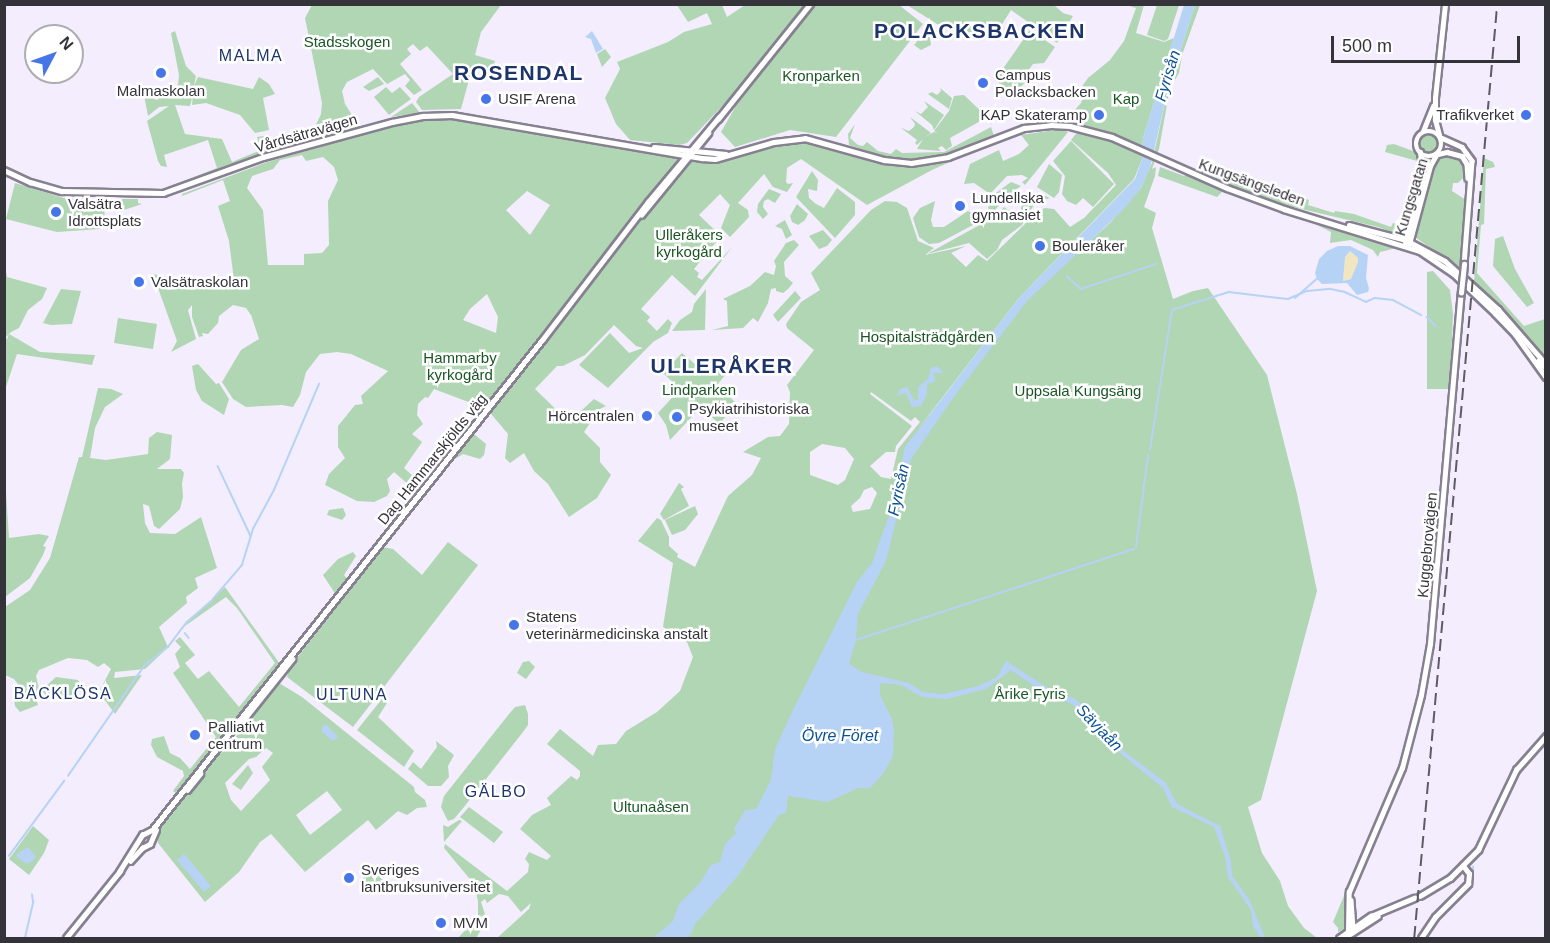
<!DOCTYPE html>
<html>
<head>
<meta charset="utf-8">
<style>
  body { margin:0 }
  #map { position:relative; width:1550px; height:943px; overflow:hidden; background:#f3edfe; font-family:Helvetica,sans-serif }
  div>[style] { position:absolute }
  .green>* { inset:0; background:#b1d6b3 }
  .round { border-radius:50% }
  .sand>* { inset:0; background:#f0e7c1 }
  .water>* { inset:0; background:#b6d3f5 }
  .stream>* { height:1.5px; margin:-0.75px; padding:0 0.75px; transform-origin:0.75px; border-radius:0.75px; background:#b6d3f5 }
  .roads { filter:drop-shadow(2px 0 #868090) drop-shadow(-2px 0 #868090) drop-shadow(0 2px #868090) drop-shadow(0 -2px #868090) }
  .major>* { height:4.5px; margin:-2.25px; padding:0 2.25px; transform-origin:2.25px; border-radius:2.25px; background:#fff }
  .major>.ring { margin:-2.25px; padding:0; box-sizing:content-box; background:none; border:4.5px solid #fff; border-radius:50% }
  .rail>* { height:1.5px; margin-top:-0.75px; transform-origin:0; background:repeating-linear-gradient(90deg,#5d5b64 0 12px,transparent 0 18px) }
  .bridges { filter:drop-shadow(2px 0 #868090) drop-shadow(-2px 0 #868090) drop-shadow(0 2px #868090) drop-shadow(0 -2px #868090) }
  .major-bridge>* { height:4.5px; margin:-2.25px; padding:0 2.25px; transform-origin:2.25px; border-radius:2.25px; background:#fff }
  .dots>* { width:16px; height:16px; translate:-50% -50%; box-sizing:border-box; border:3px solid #fff; border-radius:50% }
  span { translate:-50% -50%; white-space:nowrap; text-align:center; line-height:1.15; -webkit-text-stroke:5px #fff; paint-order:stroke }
  .park-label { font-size:15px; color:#1a5625 }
  .poi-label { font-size:15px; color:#35333a }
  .left { translate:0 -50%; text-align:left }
  .right { translate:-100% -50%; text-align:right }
  .street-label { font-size:15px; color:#35333a }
  .neighbourhood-label { font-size:16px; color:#1e356c; letter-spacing:1.5px }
  .water-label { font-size:16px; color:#0b5294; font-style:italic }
  .district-label { font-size:21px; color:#1e356c; font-weight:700; letter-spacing:1.5px }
  .frame { position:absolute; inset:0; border:6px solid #35333a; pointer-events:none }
  .north { position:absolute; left:24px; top:24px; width:60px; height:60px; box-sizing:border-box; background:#fff; border:2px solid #aeadb0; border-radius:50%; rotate:49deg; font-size:16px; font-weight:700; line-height:24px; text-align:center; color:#35333a }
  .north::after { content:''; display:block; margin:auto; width:21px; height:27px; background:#4675e7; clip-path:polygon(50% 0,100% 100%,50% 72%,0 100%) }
  .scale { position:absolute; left:1331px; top:36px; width:189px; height:27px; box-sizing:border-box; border:3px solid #35333a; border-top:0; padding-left:8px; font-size:18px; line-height:21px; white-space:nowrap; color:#35333a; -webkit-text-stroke:4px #fff; paint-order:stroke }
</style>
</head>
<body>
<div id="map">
  <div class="green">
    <i style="clip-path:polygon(816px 4px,899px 5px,923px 24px,836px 137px,790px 130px,735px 147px,721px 132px,736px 106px)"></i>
    <i style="clip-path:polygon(312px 5px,501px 5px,481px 32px,475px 55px,495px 61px,492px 74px,472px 69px,461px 109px,422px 110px,416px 102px,419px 97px,453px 74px,427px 46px,420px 51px,413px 44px,407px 49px,411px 54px,400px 64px,422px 90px,414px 95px,405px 86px,410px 80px,405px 74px,387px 84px,373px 69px,347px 82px,342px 91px,345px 104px,360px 128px,293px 144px,290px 142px,306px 137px,313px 131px,321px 114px,322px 103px,305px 18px)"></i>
    <i style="clip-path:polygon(677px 5px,722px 5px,727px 17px,745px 5px,807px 5px,729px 99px,687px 143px,679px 145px,630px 140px,616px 124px,605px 98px,620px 69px,617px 62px,668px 42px,684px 32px,712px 24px,707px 13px,688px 22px)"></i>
    <i style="clip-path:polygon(907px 5px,1054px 5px,1063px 13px,1073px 16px,1057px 43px,1011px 10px,999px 29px,990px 34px,975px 36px,937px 24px)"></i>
    <i style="clip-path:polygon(evenodd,1127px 5px,1144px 5px,1136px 33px,1164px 42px,1174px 38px,1143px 138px,1142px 159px,1134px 179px,1019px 298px,919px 428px,1019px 305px,1110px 223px,1141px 188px,1152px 163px,1168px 89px,1195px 5px,1200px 5px,1182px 55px,1179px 73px,1170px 88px,1159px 149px,1152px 169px,1156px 167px,1155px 176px,1144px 207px,1156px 213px,1152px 228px,1173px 299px,1193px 291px,1208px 288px,1267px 375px,1297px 494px,1317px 591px,1261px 800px,1248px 807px,1262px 853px,1280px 881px,1288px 906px,1304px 928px,1317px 938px,1324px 938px,497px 938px,529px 909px,531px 903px,521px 912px,508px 896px,499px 894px,487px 903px,485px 899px,481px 902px,485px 914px,478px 919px,478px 901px,474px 884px,444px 848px,445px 844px,507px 891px,528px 872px,529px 864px,525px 859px,529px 852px,547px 860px,551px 856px,520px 829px,532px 815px,551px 805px,547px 798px,571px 776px,577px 780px,580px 776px,580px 771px,547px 744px,560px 729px,593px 756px,598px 745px,616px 744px,626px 731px,657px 712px,680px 691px,693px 657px,687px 642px,663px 627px,673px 563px,638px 541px,657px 518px,661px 520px,669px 537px,669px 546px,678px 554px,677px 557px,695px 567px,728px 496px,752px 475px,761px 458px,743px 452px,768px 437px,780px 436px,789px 424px,790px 392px,787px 385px,814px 350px,787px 328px,786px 324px,801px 302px,820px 290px,811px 273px,871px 210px,885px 201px,897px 202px,907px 208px,918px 241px,934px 248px,925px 255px,966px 246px,951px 253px,966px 267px,978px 255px,987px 261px,1025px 224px,1029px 215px,1045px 208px,1054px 209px,1070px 227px,1084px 218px,1116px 185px,1108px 173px,1071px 140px,1087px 120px,1073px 124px,1073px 112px,1081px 103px,1083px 97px,1078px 92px,1088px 78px,1110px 60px,1124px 41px,1136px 8px,1127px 5px,871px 392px,911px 421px,915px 417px,920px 422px,898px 449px,887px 496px,891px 479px,881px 477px,870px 466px,886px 452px,895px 452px,896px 446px,912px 426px,870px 394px,871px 392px,1127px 5px,822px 444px,845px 448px,854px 459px,845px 480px,838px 485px,810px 475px,810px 452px,822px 444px,1127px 5px,872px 487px,877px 493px,870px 509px,853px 512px,851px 506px,860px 498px,864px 490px,872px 487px)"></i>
    <i style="clip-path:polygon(1157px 5px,1179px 5px,1168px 39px,1164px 41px,1147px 35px)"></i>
    <i style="clip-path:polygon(928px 28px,931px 45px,921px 50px,914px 45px)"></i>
    <i style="clip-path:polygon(1030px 30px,1055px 47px,1044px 63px,1033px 64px,1025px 75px,1027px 80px,1015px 94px,995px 80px)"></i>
    <i style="clip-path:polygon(175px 31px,186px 66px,196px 76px,194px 86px,198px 77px,253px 89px,259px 77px,269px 84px,275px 94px,263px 98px,269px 130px,255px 133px,240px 115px,206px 103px,192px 105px,193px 94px,190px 106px,175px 105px,185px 134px,222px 139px,232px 162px,261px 150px,257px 137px,270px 135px,274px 147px,285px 144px,285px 146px,171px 189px,173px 185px,217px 168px,208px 140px,164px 155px,167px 167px,161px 166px,158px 161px,147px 121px,169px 106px,159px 107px,148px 116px,144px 95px,157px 100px,178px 85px,179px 75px,171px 33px)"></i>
    <i style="clip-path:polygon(605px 49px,611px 57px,602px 67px,597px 54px)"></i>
    <i style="clip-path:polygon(378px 77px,384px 84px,369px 91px,363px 87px)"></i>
    <i style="clip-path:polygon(386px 87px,392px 93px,400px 87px,411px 99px,389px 115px,374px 97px)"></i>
    <i style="clip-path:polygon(940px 88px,952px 98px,949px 109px,928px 94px,932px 92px,937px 95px,941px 91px)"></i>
    <i style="clip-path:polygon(964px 95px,989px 119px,992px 125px,986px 118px,950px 138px,952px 146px,946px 150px,942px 146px,938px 148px,941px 151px,917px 149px,923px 139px,917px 145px,915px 143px,917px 140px,901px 128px,909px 131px,914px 127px,915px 124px,910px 117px,931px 133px,925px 137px,934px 132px,938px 133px,934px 131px,949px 111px,954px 96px)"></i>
    <i style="clip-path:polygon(924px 101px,944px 115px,934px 130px,932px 125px,915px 111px,921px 114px,928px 107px)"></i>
    <i style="clip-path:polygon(412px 103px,420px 113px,391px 117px)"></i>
    <i style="clip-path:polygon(evenodd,454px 119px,696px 162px,718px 161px,789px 143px,809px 144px,879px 164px,905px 167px,937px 163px,981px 148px,932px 170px,867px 205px,801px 159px,787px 168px,786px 182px,788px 184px,793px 183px,787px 192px,773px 187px,764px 174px,738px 203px,748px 210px,749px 217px,730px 237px,721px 228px,730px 205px,720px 194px,699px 215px,721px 236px,694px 269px,699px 273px,697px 277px,702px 280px,732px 247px,695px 296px,672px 275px,641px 309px,650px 317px,647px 321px,657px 331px,668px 319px,672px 323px,668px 333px,653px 342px,608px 388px,579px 365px,610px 333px,629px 353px,643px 348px,636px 346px,614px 325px,585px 355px,563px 366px,557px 366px,535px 389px,569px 422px,594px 399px,606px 406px,594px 412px,594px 417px,584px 432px,600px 448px,600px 462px,611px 475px,597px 498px,569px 517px,548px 484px,534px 471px,524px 453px,510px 463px,505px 458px,508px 434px,487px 409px,434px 389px,428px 398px,425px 397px,418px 404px,417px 415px,423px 424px,412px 434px,422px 442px,404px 468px,423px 485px,417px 492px,394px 472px,387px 479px,390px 491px,387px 496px,374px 502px,357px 501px,325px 485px,329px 474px,345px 458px,338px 447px,338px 426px,355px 405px,363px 404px,361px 396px,388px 371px,351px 354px,337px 352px,320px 354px,306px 372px,300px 395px,293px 407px,282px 405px,246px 407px,233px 399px,222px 382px,241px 350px,259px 339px,251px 315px,246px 308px,233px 305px,219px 316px,218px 323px,208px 334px,202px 333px,203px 336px,199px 337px,192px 317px,192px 305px,188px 310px,196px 339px,171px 352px,177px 341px,153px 274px,180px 280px,199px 279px,200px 284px,229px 284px,232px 289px,235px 288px,229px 241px,218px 206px,230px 201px,223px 180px,182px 196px,182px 194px,267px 162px,393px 126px,424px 120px,454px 119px,302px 155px,306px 161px,323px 157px,334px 167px,338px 180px,328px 201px,329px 245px,322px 253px,304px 254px,304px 265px,268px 265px,263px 210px,247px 188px,252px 176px,273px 169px,280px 160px,302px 155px,454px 119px,527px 191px,550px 205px,530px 235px,506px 210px,527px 191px,454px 119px,487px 294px,498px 317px,496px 333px,463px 320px,470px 309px,487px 294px)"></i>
    <i style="clip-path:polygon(855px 124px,850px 138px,858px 145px,863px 146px,867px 142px,878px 151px,891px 154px,896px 149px,902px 153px,944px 152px,991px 127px,994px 136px,940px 156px,911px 160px,892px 159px,849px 145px,848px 134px)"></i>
    <i style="clip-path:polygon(1062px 129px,1068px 132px,1025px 185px,1022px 182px,1028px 178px,1022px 175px,1007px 176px,990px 194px,974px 183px,964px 184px,970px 164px,999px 150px,1003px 161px,1019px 154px,1029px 145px,1021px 135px)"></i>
    <i class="round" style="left:1419px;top:134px;width:22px;height:22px"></i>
    <i style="clip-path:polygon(1071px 141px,1114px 184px,1093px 207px,1083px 198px,1076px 205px,1067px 201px,1062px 194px,1065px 176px,1053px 161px)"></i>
    <i style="clip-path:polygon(1394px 144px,1413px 151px,1419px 158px,1422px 173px,1402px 236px,1378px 227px,1272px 202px,1198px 173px,1199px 165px,1206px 166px,1280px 194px,1294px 194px,1309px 200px,1308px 205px,1334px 213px,1335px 211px,1354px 214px,1391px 227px,1393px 223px,1397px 224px,1400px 218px,1403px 219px,1413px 190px,1417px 161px,1385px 152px,1387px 145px)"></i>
    <i style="clip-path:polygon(1447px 153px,1461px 159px,1468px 173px,1458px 183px,1453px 183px,1452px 191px,1466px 200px,1460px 269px,1415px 237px,1431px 168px,1440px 155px)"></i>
    <i style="clip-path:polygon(1484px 158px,1493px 162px,1495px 167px,1486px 169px,1484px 224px,1481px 225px,1477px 273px,1524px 326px,1545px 319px,1545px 355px,1474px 283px)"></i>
    <i style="clip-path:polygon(1049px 164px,1062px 175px,1059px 192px,1054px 198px,1037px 187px)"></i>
    <i style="clip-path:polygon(1160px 167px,1184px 176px,1188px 174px,1223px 191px,1217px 197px,1158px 176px)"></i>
    <i style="clip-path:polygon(812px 171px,818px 180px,817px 191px,808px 189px,809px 198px,816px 204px,824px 208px,837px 188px,855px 202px,855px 215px,835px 238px,796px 197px)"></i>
    <i style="clip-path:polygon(1011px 182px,1021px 186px,1008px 195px,990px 216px,939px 243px,929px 244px,919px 237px,913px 218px,920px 208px,935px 201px,931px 220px,933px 227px,944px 227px,968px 211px,973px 214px,988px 213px,989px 198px)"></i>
    <i style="clip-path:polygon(15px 183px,67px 199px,104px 202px,105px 222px,100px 223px,100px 229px,57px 232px,6px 219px)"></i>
    <i style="clip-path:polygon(769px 189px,781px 194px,775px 203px,768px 199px,764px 201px,763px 207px,768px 214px,763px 219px,757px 212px,758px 204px)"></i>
    <i style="clip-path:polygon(1037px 192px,1050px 198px,1035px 203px,1022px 225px,1002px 240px,997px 250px,987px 259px,969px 243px,927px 254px,994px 217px,1004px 207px,1008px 210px,1020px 212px,1022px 205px,1034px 202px)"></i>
    <i style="clip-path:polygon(1231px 192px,1359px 234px,1366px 238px,1228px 193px)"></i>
    <i style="clip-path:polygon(122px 199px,138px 199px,138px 203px,142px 204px,121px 211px)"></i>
    <i style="clip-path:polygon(797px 204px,808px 214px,805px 220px,798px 225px,792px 222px,790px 216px)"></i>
    <i style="clip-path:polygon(785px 220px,792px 235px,786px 239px,782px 229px,775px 226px)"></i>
    <i style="clip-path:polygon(1315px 224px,1366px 240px,1397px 248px,1380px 252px,1378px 257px,1373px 250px,1351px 240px,1330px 243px,1331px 232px)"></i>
    <i style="clip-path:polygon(823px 230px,832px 240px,827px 246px,819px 249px,809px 236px)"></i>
    <i style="clip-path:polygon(1503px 236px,1515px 269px,1534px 303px,1527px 307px,1493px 266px,1495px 239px)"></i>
    <i style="clip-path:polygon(794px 240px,799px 245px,784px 262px,785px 276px,793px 283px,788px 289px,783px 293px,776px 291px,776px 288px,771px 289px,768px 303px,758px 322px,753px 318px,743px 328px,712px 330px,728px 326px,727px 301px,723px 299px,750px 286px,765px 272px,774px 275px,776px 266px,774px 261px,786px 243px)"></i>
    <i style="clip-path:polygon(5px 265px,7px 277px,47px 288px,42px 299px,28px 310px,19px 328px,11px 332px,5px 338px,20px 347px,7px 339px,9px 334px,40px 352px,95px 355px,92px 365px,17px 354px,5px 390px)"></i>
    <i style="clip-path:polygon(1433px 271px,1450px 290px,1453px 314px,1450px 389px,1427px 389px,1427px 272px)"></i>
    <i style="clip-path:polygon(61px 289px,81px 291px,72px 324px,51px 325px,43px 323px)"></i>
    <i style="clip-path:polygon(706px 289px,705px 330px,672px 331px,680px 320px,692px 312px,694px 304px)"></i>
    <i style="clip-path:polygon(795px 291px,801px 298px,778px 322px,773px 315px)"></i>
    <i style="clip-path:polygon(118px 318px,157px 324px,153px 349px,114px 343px)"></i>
    <i style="clip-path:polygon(682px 353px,703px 371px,713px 361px,726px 374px,717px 385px,737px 404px,719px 424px,701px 407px,670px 440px,666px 425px,658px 413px,680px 389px,663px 373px)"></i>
    <i style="clip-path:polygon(198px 364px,216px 384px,219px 383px,229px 399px,224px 415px,202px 401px,196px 390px,192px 366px)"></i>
    <i style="clip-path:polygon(98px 388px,111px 389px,123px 394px,105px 407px,95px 428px,90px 458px,106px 460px,148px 454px,149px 438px,157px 432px,172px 435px,170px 459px,157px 469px,181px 469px,184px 473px,182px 484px,183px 497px,180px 509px,159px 529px,154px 526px,149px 506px,143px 504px,145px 523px,150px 533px,175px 534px,201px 517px,217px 568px,195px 578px,198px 588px,186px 597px,187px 603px,159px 627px,168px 647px,160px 655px,145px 669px,115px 672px,114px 678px,142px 675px,115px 714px,99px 692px,111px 669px,104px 663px,98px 667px,87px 660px,68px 658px,39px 670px,36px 676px,39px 689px,35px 695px,38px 705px,20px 712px,15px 706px,14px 699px,25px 693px,14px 679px,5px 675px,5px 607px,30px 590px,50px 558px,79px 457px,82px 457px)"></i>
    <i style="clip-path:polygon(474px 434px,486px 444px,484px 455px,480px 459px,463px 454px,449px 463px)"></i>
    <i style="clip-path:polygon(5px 477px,9px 538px,39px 534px,49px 536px,43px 546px,46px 547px,43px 555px,30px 578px,5px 597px)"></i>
    <i style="clip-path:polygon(679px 483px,684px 487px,681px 489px,689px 506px,664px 520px,660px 514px)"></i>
    <i style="clip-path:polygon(695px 506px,698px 514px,685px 530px,672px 535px,665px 520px)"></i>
    <i style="clip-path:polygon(343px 508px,346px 515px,342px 520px,327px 515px,329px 510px)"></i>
    <i style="clip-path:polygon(448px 542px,478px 565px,353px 727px,287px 677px,290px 667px,382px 547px,393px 549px,422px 575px)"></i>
    <i style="clip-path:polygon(353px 552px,356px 556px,344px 575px,348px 580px,336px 595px,323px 575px,338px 559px)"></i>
    <i style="clip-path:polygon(225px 587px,280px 664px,222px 739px,218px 739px,177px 794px,173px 791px,184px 776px,183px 771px,157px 757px,151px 745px,152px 739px,164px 736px,170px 753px,180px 758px,190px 769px,216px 737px,173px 673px,180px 667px,175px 654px,181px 647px,175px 641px,180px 637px,195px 655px,185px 663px,198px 679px,209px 671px,239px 707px,275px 663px,237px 608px,226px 597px,182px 628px)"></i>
    <i style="clip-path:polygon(529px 661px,535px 667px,526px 679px,517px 673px,523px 662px)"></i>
    <i style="clip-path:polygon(56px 677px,78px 680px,83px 688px,69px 699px,48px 699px,42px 690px)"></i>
    <i style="clip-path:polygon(evenodd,279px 683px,302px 697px,414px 787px,415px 792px,425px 800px,427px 807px,417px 808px,407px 815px,398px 811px,376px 830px,368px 820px,305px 872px,271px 834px,260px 842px,239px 872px,205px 902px,158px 843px,157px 833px,219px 754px,227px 749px,272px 687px,279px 683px,266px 748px,273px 753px,262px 767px,270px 780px,241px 811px,231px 800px,225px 783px,249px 759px,256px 757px,266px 748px,279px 683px,327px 791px,342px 810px,310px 835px,296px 815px,327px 791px)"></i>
    <i style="clip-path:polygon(382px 699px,387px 703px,378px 717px,414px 751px,404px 767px,357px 730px)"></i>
    <i style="clip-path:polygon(525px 705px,528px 714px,528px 725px,523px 732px,464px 807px,454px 819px,448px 821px,441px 807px,444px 796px,509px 714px,515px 707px)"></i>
    <i style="clip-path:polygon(436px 741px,454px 755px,448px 766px,449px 777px,441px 786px,428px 786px,408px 769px,413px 762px,421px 769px,437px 747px)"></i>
    <i style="clip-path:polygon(248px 765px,253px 773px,241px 790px,232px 784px)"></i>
    <i style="clip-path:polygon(469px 807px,503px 832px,494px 843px,460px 817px)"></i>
    <i style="clip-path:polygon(459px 820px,462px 821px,444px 842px,443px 825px,448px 827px)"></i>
    <i style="clip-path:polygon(33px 826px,49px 840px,44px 853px,29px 875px,9px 859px)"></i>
    <i style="clip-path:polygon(373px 869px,385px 883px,375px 892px,363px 878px)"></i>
    <i style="clip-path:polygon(1351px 879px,1346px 900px,1347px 924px,1346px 928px,1338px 932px,1338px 928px,1333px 922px)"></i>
    <i style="clip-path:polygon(469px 926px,481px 930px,476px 938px,458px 938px)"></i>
  </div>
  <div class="sand">
    <i style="clip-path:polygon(1350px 251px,1358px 258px,1358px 263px,1351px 279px,1343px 281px,1345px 257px)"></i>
  </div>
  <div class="water">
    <i style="clip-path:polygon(1184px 5px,1195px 5px,1168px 89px,1150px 168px,1141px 188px,1125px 208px,1027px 301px,953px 398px,911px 459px,886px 561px,858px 614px,856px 640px,849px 664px,862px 672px,909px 683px,923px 692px,944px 694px,978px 686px,997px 677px,1006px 661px,1048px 688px,1077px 700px,1093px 718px,1104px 725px,1120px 748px,1166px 783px,1177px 804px,1220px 826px,1231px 861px,1232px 876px,1250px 901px,1265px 938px,1261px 938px,1253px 926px,1251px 910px,1228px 877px,1225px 856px,1214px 827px,1172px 807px,1163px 788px,1114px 748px,1100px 729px,1088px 721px,1074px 705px,1045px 693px,1011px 670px,986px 689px,947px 699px,922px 697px,901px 685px,880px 683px,880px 695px,892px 719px,894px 730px,893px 756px,883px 774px,870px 788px,858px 788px,828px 802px,788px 796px,786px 813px,779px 815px,737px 877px,695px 924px,691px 934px,686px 938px,653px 938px,673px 921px,679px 904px,700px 883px,711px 865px,720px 862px,725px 844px,736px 833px,734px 829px,745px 810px,756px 809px,767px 788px,771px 779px,775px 749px,795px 706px,857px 582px,872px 563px,890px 513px,905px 447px,1019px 298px,1135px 179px,1142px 159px,1143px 138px)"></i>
    <i style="clip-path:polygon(592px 31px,603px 49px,596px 53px,591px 39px,585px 37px)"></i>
    <i style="clip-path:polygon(evenodd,1338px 246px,1350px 246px,1368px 255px,1366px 278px,1369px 288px,1368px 292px,1357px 295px,1347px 283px,1322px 284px,1317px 279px,1315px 273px,1319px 259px,1327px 251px,1338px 246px,1350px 251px,1358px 258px,1358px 262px,1351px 279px,1343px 281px,1345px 257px,1350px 251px)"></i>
    <i style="clip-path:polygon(937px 366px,944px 373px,933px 373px,936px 381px,927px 384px,927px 394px,921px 406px,912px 407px,906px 393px,897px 396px,900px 389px,907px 387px,914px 400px,918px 400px,918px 387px,928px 379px,931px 368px)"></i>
    <i style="clip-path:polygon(327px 725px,338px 737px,333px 741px,322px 732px,322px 726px)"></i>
    <i style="clip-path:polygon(28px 847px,36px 857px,33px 861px,27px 864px,17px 857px,17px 854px)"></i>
    <i style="clip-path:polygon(184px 854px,211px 886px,204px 892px,177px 860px)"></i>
  </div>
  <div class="stream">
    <i style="left:1067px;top:276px;width:19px;rotate:43deg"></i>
    <i style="left:1081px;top:289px;width:79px;rotate:-18.4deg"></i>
    <i style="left:1295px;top:298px;width:29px;rotate:-41deg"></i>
    <i style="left:1427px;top:317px;width:13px;rotate:45deg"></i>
    <i style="left:1150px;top:450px;width:142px;rotate:-81.1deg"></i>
    <i style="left:1172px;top:310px;width:60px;rotate:-17.5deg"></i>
    <i style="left:1229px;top:292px;width:59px;rotate:6.8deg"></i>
    <i style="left:1288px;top:299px;width:21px;rotate:-23deg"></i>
    <i style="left:1307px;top:291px;width:24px;rotate:-5deg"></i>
    <i style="left:1331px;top:289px;width:14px;rotate:12deg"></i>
    <i style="left:1345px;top:292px;width:23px;rotate:25deg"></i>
    <i style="left:1366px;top:302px;width:10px;rotate:-24deg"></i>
    <i style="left:1375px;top:298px;width:18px;rotate:6deg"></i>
    <i style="left:1393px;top:300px;width:32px;rotate:28deg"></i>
    <i style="left:218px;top:466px;width:77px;rotate:64.8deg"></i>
    <i style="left:1136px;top:547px;width:92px;rotate:-82.5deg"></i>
    <i style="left:185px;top:633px;width:6px;rotate:51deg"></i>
    <i style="left:856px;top:640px;width:293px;rotate:-18.1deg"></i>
    <i style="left:68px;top:776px;width:135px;rotate:-55.3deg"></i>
    <i style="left:145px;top:665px;width:29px;rotate:-38deg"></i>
    <i style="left:168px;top:647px;width:31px;rotate:-53deg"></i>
    <i style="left:187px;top:622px;width:35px;rotate:-41deg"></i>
    <i style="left:213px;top:599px;width:45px;rotate:-49.5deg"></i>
    <i style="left:242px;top:565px;width:38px;rotate:-73deg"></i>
    <i style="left:253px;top:529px;width:44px;rotate:-61.7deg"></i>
    <i style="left:274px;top:490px;width:115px;rotate:-67deg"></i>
    <i style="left:9px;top:856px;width:93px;rotate:-53.7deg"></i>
    <i style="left:1474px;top:860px;width:24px;rotate:-57deg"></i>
    <i style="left:1487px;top:840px;width:39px;rotate:-67deg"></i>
    <i style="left:1434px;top:922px;width:49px;rotate:-42.5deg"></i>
    <i style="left:1470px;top:889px;width:22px;rotate:-82deg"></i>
    <i style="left:25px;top:938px;width:37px;rotate:-77deg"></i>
    <i style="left:33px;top:902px;width:7px;rotate:-98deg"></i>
  </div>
  <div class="roads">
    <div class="major">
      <i style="left:718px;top:119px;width:147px;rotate:-51.3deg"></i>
      <i class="ring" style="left:1416px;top:131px;width:21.5px;height:21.5px"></i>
      <i style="left:1423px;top:131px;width:27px;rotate:-68deg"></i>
      <i style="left:1439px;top:135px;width:16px;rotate:-105deg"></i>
      <i style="left:1435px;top:120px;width:22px;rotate:-90deg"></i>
      <i style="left:1435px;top:98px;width:95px;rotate:-83.9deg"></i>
      <i style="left:1440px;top:137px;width:24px;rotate:24deg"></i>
      <i style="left:1462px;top:147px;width:17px;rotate:54deg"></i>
      <i style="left:1472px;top:161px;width:103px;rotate:94.4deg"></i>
      <i style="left:654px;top:147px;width:72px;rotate:5.6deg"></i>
      <i style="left:1438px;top:154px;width:9px;rotate:-13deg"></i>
      <i style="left:1447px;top:152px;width:16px;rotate:15deg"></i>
      <i style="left:1462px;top:156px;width:9px;rotate:58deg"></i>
      <i style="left:1467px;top:164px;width:14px;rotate:86deg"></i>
      <i style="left:4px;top:170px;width:29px;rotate:25deg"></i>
      <i style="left:30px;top:182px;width:33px;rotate:16deg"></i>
      <i style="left:62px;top:191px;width:101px;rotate:1.1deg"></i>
      <i style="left:163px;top:193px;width:106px;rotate:-19.8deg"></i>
      <i style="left:263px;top:157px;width:134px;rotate:-15.2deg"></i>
      <i style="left:392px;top:122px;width:32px;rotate:-11deg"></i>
      <i style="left:423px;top:116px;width:29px;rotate:-2deg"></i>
      <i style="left:452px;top:115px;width:254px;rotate:9.8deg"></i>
      <i style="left:702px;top:158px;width:13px;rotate:4deg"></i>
      <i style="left:715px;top:159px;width:61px;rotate:-16.1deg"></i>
      <i style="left:774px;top:142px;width:31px;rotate:-7deg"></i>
      <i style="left:805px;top:138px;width:82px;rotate:15.6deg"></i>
      <i style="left:884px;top:160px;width:27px;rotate:6deg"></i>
      <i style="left:911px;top:163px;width:37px;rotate:-9deg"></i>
      <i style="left:948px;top:157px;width:81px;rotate:-20.9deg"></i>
      <i style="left:1024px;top:128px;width:27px;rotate:-6deg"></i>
      <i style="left:1051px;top:125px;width:19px;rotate:3deg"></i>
      <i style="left:1070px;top:126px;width:43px;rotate:14.7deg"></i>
      <i style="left:1112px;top:137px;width:126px;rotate:23.9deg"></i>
      <i style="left:1227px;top:188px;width:61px;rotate:20.2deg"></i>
      <i style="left:1284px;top:209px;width:142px;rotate:17.2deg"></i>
      <i style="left:1420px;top:251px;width:40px;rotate:34deg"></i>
      <i style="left:1453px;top:273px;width:58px;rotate:43.6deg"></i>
      <i style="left:1495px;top:313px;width:29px;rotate:46deg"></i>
      <i style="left:1515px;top:334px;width:53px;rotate:54.2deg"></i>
      <i style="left:641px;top:215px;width:106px;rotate:-50.7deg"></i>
      <i style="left:1349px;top:225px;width:59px;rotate:14.7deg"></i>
      <i style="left:1406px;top:240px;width:44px;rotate:28.3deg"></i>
      <i style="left:1445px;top:261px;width:72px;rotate:42.2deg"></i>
      <i style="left:1498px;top:309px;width:73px;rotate:48.9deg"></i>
      <i style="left:1405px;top:243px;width:71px;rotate:-75.4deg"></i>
      <i style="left:1423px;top:174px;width:22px;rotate:-98deg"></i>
      <i style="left:1409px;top:244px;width:81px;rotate:-74.9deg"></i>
      <i style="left:1430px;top:166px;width:13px;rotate:-61deg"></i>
      <i style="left:1538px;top:361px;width:11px;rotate:41deg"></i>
      <i style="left:241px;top:723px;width:82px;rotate:-51.4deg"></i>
      <i style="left:187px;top:790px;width:21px;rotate:-51deg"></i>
      <i style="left:130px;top:861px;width:18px;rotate:-47deg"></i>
      <i style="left:142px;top:848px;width:9px;rotate:-27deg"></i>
      <i style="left:150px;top:844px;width:15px;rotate:-67deg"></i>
      <i style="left:119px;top:872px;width:44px;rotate:-58.1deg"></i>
      <i style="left:142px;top:835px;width:11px;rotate:-27deg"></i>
      <i style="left:152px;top:830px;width:626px;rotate:-51.48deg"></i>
      <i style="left:542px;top:340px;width:174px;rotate:-52.5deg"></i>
      <i style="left:648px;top:202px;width:111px;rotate:-50.1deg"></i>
      <i style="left:1420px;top:896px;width:35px;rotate:-31deg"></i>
      <i style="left:1450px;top:878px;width:40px;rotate:-45deg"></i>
      <i style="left:1478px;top:850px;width:89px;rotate:-64.6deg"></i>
      <i style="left:1516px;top:770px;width:45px;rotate:-48.6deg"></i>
      <i style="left:1351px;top:900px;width:27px;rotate:86deg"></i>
      <i style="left:1348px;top:931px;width:39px;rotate:-89deg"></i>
      <i style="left:1349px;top:892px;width:135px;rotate:-66.9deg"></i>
      <i style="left:1402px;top:768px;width:75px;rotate:-75.4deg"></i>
      <i style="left:1421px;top:695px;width:52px;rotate:-80deg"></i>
      <i style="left:1430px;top:644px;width:352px;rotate:-85deg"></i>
      <i style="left:66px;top:938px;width:86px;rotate:-51.1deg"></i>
      <i style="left:1339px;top:938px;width:39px;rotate:-35deg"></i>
      <i style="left:1371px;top:916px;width:47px;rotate:-22.7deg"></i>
      <i style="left:1344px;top:938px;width:40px;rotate:-32.9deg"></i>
      <i style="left:1421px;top:938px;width:25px;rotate:-56deg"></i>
      <i style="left:1435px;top:917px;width:47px;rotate:-45deg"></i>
      <i style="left:1468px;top:884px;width:10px;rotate:-84deg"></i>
      <i style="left:1469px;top:874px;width:10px;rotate:-127deg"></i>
    </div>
  </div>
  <div class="rail">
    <i style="left:1414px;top:938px;width:938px;rotate:-84.92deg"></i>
  </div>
  <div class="bridges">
    <div class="major-bridge">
      <i style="left:1461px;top:293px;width:29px;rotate:-84deg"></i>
    </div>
  </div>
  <div class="dots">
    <i style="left:161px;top:73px;background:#4675e7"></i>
    <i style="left:983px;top:83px;background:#4675e7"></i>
    <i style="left:486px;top:99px;background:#4675e7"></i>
    <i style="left:1099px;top:115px;background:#4675e7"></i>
    <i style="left:1526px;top:115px;background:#4675e7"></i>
    <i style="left:960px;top:206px;background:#4675e7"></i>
    <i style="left:56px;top:212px;background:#4675e7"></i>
    <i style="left:1040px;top:246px;background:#4675e7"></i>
    <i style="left:139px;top:282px;background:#4675e7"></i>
    <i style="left:647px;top:416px;background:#4675e7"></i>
    <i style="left:677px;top:417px;background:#4675e7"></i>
    <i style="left:514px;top:625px;background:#4675e7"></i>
    <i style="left:195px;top:735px;background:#4675e7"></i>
    <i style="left:349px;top:878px;background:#4675e7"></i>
    <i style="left:441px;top:923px;background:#4675e7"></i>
  </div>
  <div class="park-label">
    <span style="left:347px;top:42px">Stadsskogen</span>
    <span style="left:821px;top:76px">Kronparken</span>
    <span style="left:1126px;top:99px">Kap</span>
    <span style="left:689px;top:243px">Ulleråkers<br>kyrkogård</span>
    <span style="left:927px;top:337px">Hospitalsträdgården</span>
    <span style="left:460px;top:366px">Hammarby<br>kyrkogård</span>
    <span style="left:699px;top:390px">Lindparken</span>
    <span style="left:1078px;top:391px">Uppsala Kungsäng</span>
    <span style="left:1030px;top:694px">Årike Fyris</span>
    <span style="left:651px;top:807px">Ultunaåsen</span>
  </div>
  <div class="poi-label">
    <span class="left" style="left:995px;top:83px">Campus<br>Polacksbacken</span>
    <span style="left:161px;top:91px">Malmaskolan</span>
    <span class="left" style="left:498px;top:99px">USIF Arena</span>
    <span class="right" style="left:1087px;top:115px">KAP Skateramp</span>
    <span class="right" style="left:1514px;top:115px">Trafikverket</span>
    <span class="left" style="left:972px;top:206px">Lundellska<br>gymnasiet</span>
    <span class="left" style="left:68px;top:212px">Valsätra<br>Idrottsplats</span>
    <span class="left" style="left:1052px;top:246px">Bouleråker</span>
    <span class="left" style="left:151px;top:282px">Valsätraskolan</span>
    <span class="left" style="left:689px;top:417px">Psykiatrihistoriska<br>museet</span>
    <span class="right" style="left:634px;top:416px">Hörcentralen</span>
    <span class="left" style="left:526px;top:625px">Statens<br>veterinärmedicinska anstalt</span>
    <span class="left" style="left:208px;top:735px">Palliativt<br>centrum</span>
    <span class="left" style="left:361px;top:878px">Sveriges<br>lantbruksuniversitet</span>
    <span class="left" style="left:453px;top:923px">MVM</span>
  </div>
  <div class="street-label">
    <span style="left:306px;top:133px;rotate:-16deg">Vårdsätravägen</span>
    <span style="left:1252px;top:182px;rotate:20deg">Kungsängsleden</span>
    <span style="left:1411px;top:197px;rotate:-73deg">Kungsgatan</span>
    <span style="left:432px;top:459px;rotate:-51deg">Dag Hammarskjölds väg</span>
    <span style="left:1427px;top:545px;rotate:-85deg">Kuggebrovägen</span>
  </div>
  <div class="neighbourhood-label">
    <span style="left:251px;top:56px">MALMA</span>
    <span style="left:63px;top:694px">BÄCKLÖSA</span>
    <span style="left:352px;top:695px">ULTUNA</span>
    <span style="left:496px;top:792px">GÄLBO</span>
  </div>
  <div class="water-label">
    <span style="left:1168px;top:76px;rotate:-73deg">Fyrisån</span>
    <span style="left:899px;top:490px;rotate:-78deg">Fyrisån</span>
    <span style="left:1099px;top:728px;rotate:46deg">Sävjaån</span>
    <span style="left:840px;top:736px">Övre Föret</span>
  </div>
  <div class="district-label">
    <span style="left:980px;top:31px">POLACKSBACKEN</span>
    <span style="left:519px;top:73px">ROSENDAL</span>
    <span style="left:722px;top:366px">ULLERÅKER</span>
  </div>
  <div class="frame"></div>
  <div class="north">N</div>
  <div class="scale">500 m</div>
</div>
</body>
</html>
